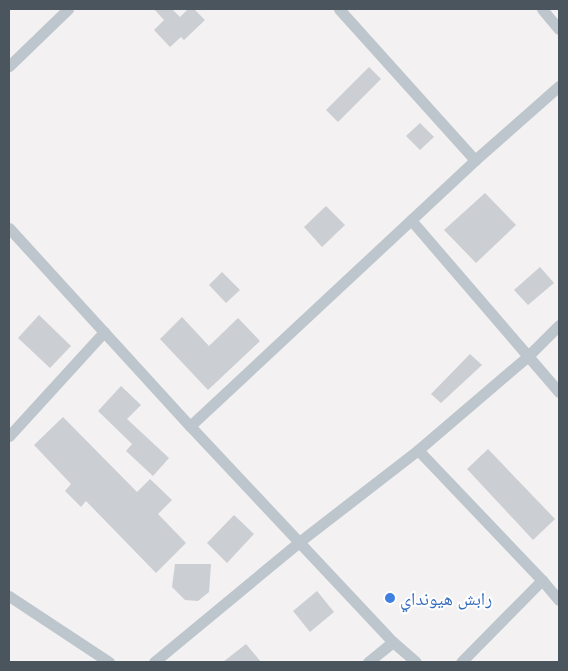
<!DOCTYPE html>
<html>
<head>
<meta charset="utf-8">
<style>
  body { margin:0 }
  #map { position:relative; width:568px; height:671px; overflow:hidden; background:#f3f1f1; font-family:"Open Sans","Noto Naskh Arabic",sans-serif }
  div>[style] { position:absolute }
  .building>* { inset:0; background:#cbced3 }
  .minor>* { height:11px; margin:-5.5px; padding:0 5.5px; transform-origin:5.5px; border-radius:5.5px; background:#bdc6cc }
  .dots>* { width:14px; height:14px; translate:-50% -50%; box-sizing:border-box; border:2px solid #fff; border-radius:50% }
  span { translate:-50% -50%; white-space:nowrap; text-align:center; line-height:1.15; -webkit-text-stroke:4px #fff; paint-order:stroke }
  .shop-label { font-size:18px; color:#366cbe }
  .left { translate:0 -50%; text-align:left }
  .frame { position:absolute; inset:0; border:10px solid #4a555d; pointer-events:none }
</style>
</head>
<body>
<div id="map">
  <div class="building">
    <i style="clip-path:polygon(154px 9px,172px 9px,180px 17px,188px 9px,194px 9px,205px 20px,184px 40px,181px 37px,170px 47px,154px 30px,164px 20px)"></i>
    <i style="clip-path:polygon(369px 67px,381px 79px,338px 122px,326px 110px)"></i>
    <i style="clip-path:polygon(420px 123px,434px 137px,420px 150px,406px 136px)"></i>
    <i style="clip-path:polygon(485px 193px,516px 225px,476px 263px,444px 230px)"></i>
    <i style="clip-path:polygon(326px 206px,345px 225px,322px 247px,304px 227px)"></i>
    <i style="clip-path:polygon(540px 267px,554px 283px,528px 305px,514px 290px)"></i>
    <i style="clip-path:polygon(222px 272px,240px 290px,226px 303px,209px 285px)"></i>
    <i style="clip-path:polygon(39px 315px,71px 346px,50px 368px,18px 338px)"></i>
    <i style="clip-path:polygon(182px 317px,209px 346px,238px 318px,260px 341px,208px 390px,160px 339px)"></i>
    <i style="clip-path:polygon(470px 354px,482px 365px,441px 403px,431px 394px)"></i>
    <i style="clip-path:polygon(121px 386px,141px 405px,127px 419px,169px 458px,153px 476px,126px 451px,132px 444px,98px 411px)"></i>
    <i style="clip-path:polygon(63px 417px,137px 492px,150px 479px,172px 500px,158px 514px,186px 543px,156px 573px,86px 501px,81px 507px,65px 491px,71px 484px,34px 445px)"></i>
    <i style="clip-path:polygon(488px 449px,555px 519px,533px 540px,467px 469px)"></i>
    <i style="clip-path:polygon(234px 515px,254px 534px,227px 563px,207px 543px)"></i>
    <i style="clip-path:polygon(175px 564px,211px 564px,209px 592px,198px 601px,185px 600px,172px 587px)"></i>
    <i style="clip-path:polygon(317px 591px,334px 612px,310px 632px,293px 611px)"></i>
    <i style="clip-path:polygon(246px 644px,261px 662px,223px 662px)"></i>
  </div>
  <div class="minor">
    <i style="left:339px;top:9px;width:203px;rotate:48deg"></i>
    <i style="left:542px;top:9px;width:26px;rotate:50deg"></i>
    <i style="left:9px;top:66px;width:82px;rotate:-44deg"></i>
    <i style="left:411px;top:220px;width:227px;rotate:49.3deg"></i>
    <i style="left:9px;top:228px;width:268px;rotate:47.6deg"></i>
    <i style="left:190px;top:426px;width:296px;rotate:46.8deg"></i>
    <i style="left:190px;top:426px;width:390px;rotate:-43deg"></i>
    <i style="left:475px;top:160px;width:112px;rotate:-41.4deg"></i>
    <i style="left:9px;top:436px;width:141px;rotate:-47.6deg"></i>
    <i style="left:418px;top:450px;width:180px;rotate:46.4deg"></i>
    <i style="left:542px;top:580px;width:115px;rotate:134.6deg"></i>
    <i style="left:542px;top:580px;width:26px;rotate:50deg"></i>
    <i style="left:9px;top:596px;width:120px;rotate:33.4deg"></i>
    <i style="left:154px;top:662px;width:188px;rotate:-39.6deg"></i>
    <i style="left:299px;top:542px;width:150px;rotate:-37.7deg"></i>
    <i style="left:418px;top:450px;width:145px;rotate:-40.5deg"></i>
    <i style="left:528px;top:356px;width:44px;rotate:-45deg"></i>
    <i style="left:368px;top:662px;width:32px;rotate:-39deg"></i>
    <i style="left:393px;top:642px;width:30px;rotate:41deg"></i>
  </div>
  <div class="dots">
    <i style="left:390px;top:598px;background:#3f7fe0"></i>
  </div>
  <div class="shop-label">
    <span class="left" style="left:400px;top:598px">رابش هيونداي</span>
  </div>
  <div class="frame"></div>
</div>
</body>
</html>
